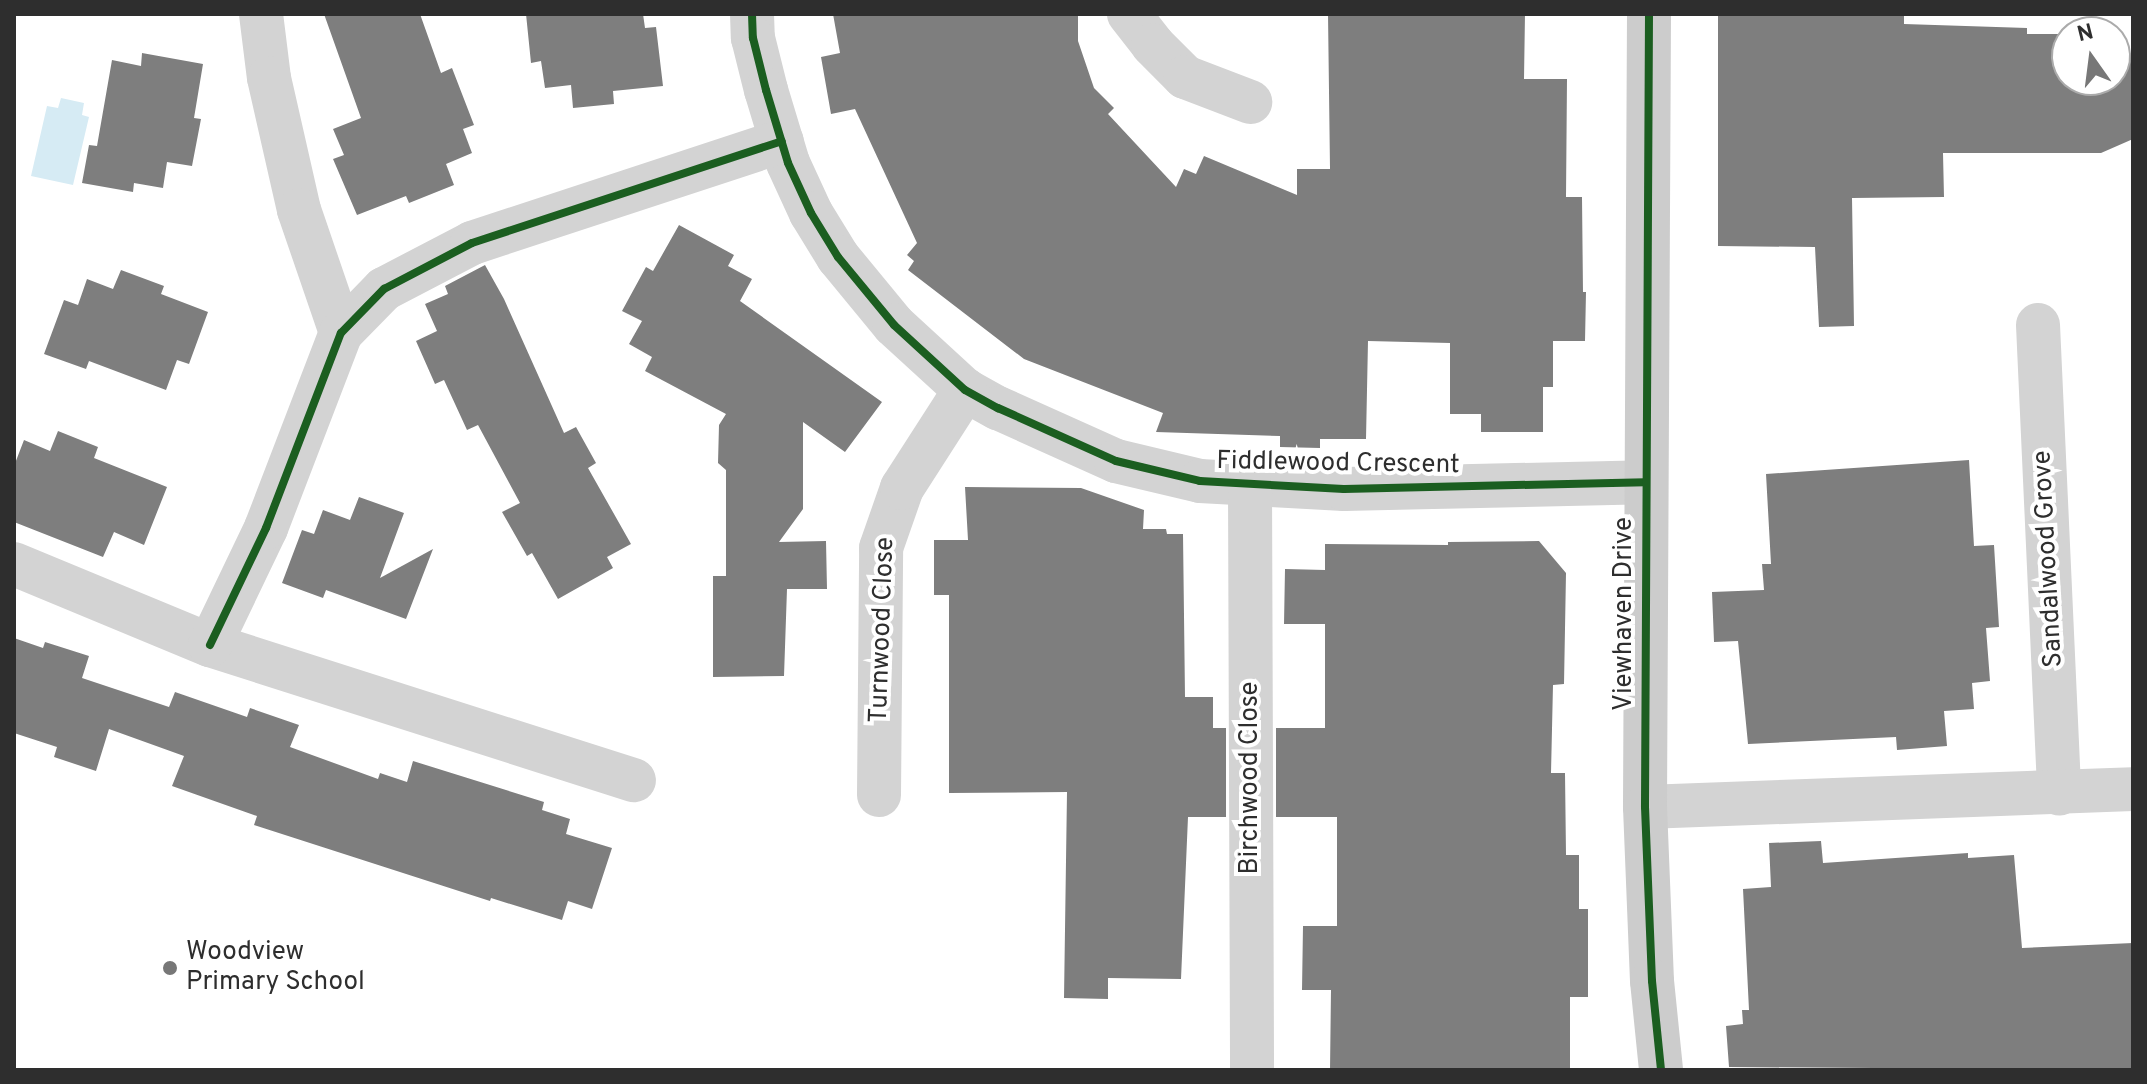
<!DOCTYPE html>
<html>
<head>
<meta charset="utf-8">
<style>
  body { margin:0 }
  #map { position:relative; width:2147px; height:1084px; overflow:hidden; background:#fff; font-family:Overpass,sans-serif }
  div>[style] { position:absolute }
  .water>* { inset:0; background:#d6ebf4 }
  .building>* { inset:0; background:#7e7e7e }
  .street>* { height:44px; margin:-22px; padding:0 22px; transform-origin:22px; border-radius:22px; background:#d3d3d3 }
  .secondary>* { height:44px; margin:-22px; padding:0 22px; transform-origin:22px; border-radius:22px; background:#ccc }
  .cycleway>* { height:8px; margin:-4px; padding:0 4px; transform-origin:4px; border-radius:4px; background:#1b5e20 }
  .dots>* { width:22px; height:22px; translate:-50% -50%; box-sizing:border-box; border:4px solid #fff; border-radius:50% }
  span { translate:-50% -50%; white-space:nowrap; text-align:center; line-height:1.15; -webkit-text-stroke:8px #fff; paint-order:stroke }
  .street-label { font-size:26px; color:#2e2e2e }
  .poi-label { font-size:26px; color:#2e2e2e }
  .left { translate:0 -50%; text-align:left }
  .frame { position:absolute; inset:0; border:16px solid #2e2e2e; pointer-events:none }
  .north { position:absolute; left:2051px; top:16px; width:80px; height:80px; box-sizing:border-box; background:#fff; border:2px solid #ababab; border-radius:50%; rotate:346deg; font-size:22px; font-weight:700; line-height:32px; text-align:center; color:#2e2e2e }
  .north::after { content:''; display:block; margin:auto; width:28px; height:36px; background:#777; clip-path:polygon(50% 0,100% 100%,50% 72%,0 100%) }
</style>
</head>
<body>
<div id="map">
  <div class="water">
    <i style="clip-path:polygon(61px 98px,84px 103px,82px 115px,89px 117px,73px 185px,31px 176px,47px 106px,58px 108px)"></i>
  </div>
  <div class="building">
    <i style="clip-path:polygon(324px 14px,420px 14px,441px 73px,452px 68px,474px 125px,463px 129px,472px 153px,446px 164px,454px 185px,409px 203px,406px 196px,357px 215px,333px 159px,344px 155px,333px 129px,361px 118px)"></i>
    <i style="clip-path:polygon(526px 14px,643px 14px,645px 28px,656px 27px,663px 86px,613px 91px,614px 104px,573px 108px,571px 85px,545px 88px,541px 61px,531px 63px)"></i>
    <i style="clip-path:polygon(833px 14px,1078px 14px,1078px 41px,1094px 88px,1114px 108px,1108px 114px,1176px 187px,1184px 169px,1196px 174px,1204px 156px,1297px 195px,1297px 169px,1330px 169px,1328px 14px,1525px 14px,1524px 79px,1567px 79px,1566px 197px,1582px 197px,1583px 292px,1586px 292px,1585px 341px,1553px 341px,1553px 387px,1543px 387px,1543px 432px,1481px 432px,1481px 414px,1450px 414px,1450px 343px,1368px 341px,1366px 439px,1320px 439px,1320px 448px,1280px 447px,1280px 436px,1156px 432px,1163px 413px,1024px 359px,908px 270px,914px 261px,907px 255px,917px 243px,855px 109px,831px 114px,821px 57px,840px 53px)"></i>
    <i style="clip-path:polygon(1718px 14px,1904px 14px,1904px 24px,2027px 28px,2027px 34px,2067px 34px,2067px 81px,2115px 80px,2115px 61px,2133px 54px,2133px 139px,2101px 153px,1943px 153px,1944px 197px,1852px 198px,1854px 326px,1819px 327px,1815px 247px,1718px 246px)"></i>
    <i style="clip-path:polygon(142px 53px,203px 64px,194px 118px,201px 119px,192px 166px,167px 162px,163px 188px,134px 183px,133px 192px,82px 183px,89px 145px,97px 146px,112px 60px,141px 66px)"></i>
    <i style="clip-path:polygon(679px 225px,734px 255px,728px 266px,752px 279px,740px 301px,882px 402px,845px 452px,803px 422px,803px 509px,779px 542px,826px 541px,827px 589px,787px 589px,784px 676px,713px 677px,713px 576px,726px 576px,726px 470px,718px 463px,719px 425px,726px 414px,645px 371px,652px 357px,629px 344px,642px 321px,622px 311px,646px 267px,653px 271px)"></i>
    <i style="clip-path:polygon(485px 265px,504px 299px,564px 433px,576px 427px,596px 463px,588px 468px,631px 544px,607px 557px,613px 568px,558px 599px,532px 553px,527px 556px,502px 512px,520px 503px,478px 425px,467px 430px,444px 380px,435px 384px,416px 341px,437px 331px,425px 304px,448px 294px,445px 286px)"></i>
    <i style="clip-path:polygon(121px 270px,164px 286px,161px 294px,208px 312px,189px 364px,177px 360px,166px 390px,89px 361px,86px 369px,44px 354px,64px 300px,78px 305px,87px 279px,113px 289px)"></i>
    <i style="clip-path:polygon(58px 431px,98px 447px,94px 458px,167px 487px,144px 545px,114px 532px,103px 557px,14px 522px,14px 466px,24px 440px,50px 451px)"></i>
    <i style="clip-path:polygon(1969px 460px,1974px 546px,1994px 545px,1999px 627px,1986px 628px,1990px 681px,1972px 683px,1974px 709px,1944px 711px,1947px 746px,1897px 750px,1896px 737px,1748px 744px,1738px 641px,1714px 642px,1712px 592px,1764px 590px,1762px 564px,1771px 564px,1766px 474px)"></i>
    <i style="clip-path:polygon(965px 487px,1081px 488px,1144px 510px,1143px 529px,1166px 529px,1167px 534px,1183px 534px,1185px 697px,1213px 697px,1213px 728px,1226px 728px,1226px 817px,1188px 817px,1181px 979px,1108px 978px,1108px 999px,1064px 998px,1067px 792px,949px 793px,949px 595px,934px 595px,934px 540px,968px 540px)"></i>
    <i style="clip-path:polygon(359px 497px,404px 513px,380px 578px,433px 549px,406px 619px,326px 590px,323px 598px,282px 583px,302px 530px,314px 534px,323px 510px,350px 520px)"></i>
    <i style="clip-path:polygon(1539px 541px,1566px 573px,1564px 684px,1553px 685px,1551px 773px,1565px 773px,1566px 855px,1579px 855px,1579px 909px,1588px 909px,1588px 997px,1570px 997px,1570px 1070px,1330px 1070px,1331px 990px,1302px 990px,1303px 926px,1337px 926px,1337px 817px,1276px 817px,1276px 728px,1325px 728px,1325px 624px,1284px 624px,1285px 569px,1325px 570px,1325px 544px,1448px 545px,1448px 542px)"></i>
    <i style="clip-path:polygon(14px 638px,43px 648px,45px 642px,89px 656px,82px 678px,169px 707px,175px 692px,247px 717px,250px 708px,299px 725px,290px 747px,378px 779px,380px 773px,407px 782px,413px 761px,544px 802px,542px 810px,570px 819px,566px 834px,612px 848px,592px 909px,568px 901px,562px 920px,491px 898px,490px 901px,254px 825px,257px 816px,172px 786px,184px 756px,109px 729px,96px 771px,54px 757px,57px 747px,14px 733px)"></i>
    <i style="clip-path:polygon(1821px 841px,1823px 863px,1968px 853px,1968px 858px,2014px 855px,2022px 948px,2133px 943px,2133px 1070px,1729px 1067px,1726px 1026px,1743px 1024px,1742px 1010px,1749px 1010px,1743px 889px,1771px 887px,1769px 843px)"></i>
  </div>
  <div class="street">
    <i style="left:261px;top:14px;width:64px;rotate:82.9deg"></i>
    <i style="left:269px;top:78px;width:135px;rotate:77.2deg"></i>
    <i style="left:299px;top:210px;width:130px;rotate:71.1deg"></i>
    <i style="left:752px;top:14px;width:24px;rotate:88deg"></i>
    <i style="left:753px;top:38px;width:54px;rotate:76deg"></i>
    <i style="left:766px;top:90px;width:76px;rotate:73.2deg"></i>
    <i style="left:788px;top:163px;width:55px;rotate:65.3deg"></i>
    <i style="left:811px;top:213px;width:52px;rotate:58.5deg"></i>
    <i style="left:838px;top:257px;width:88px;rotate:50.5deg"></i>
    <i style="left:894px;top:325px;width:96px;rotate:42.5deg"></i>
    <i style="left:965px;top:390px;width:38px;rotate:29deg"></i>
    <i style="left:998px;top:408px;width:129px;rotate:24.2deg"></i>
    <i style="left:1116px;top:461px;width:86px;rotate:13.4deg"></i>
    <i style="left:1200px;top:481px;width:144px;rotate:3.2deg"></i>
    <i style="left:1344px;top:489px;width:301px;rotate:-1.3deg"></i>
    <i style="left:1129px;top:14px;width:39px;rotate:52deg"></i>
    <i style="left:1153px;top:45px;width:45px;rotate:45deg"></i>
    <i style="left:1185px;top:77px;width:70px;rotate:21deg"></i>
    <i style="left:2038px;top:325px;width:469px;rotate:87.4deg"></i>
    <i style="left:1250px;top:486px;width:584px;rotate:89.8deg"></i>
    <i style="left:14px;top:564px;width:212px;rotate:22.5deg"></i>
    <i style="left:210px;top:645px;width:445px;rotate:17.7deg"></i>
    <i style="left:210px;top:645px;width:130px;rotate:-64.4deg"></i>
    <i style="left:266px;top:528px;width:209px;rotate:-69deg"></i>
    <i style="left:341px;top:333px;width:62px;rotate:-45.7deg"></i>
    <i style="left:384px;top:289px;width:99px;rotate:-27.6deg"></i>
    <i style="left:472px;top:243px;width:326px;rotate:-18.2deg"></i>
    <i style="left:879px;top:795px;width:247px;rotate:-89.5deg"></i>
    <i style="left:881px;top:548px;width:64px;rotate:-70.7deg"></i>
    <i style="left:902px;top:488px;width:117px;rotate:-57.3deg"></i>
    <i style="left:1645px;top:807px;width:488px;rotate:-2.1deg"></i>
  </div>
  <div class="secondary">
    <i style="left:1649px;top:14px;width:793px;rotate:90.29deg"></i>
    <i style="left:1645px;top:807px;width:174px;rotate:87.7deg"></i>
    <i style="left:1652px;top:981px;width:89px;rotate:84.2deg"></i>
  </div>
  <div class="cycleway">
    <i style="left:752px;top:14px;width:24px;rotate:88deg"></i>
    <i style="left:753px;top:38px;width:54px;rotate:76deg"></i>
    <i style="left:766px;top:90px;width:76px;rotate:73.2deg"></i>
    <i style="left:788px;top:163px;width:55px;rotate:65.3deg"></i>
    <i style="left:811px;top:213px;width:52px;rotate:58.5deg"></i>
    <i style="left:838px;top:257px;width:88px;rotate:50.5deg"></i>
    <i style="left:894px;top:325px;width:96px;rotate:42.5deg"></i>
    <i style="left:965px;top:390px;width:38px;rotate:29deg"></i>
    <i style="left:998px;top:408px;width:129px;rotate:24.2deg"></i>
    <i style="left:1116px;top:461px;width:86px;rotate:13.4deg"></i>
    <i style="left:1200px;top:481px;width:144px;rotate:3.2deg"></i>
    <i style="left:1344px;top:489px;width:301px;rotate:-1.3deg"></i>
    <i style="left:1649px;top:14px;width:793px;rotate:90.29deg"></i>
    <i style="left:1645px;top:807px;width:174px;rotate:87.7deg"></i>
    <i style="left:1652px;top:981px;width:89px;rotate:84.2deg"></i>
    <i style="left:210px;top:645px;width:130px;rotate:-64.4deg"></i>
    <i style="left:266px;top:528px;width:209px;rotate:-69deg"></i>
    <i style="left:341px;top:333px;width:62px;rotate:-45.7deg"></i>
    <i style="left:384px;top:289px;width:99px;rotate:-27.6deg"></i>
    <i style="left:472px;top:243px;width:326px;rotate:-18.2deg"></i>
  </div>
  <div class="dots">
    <i style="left:170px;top:968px;background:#777"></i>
  </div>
  <div class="street-label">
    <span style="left:1338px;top:464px;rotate:1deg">Fiddlewood Crescent</span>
    <span style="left:2049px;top:559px;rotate:-93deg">Sandalwood Grove</span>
    <span style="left:1625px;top:614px;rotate:-90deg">Viewhaven Drive</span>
    <span style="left:883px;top:630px;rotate:-88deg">Turnwood Close</span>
    <span style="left:1251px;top:778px;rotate:-90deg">Birchwood Close</span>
  </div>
  <div class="poi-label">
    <span class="left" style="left:186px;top:968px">Woodview<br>Primary School</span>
  </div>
  <div class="frame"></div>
  <div class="north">N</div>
</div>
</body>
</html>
